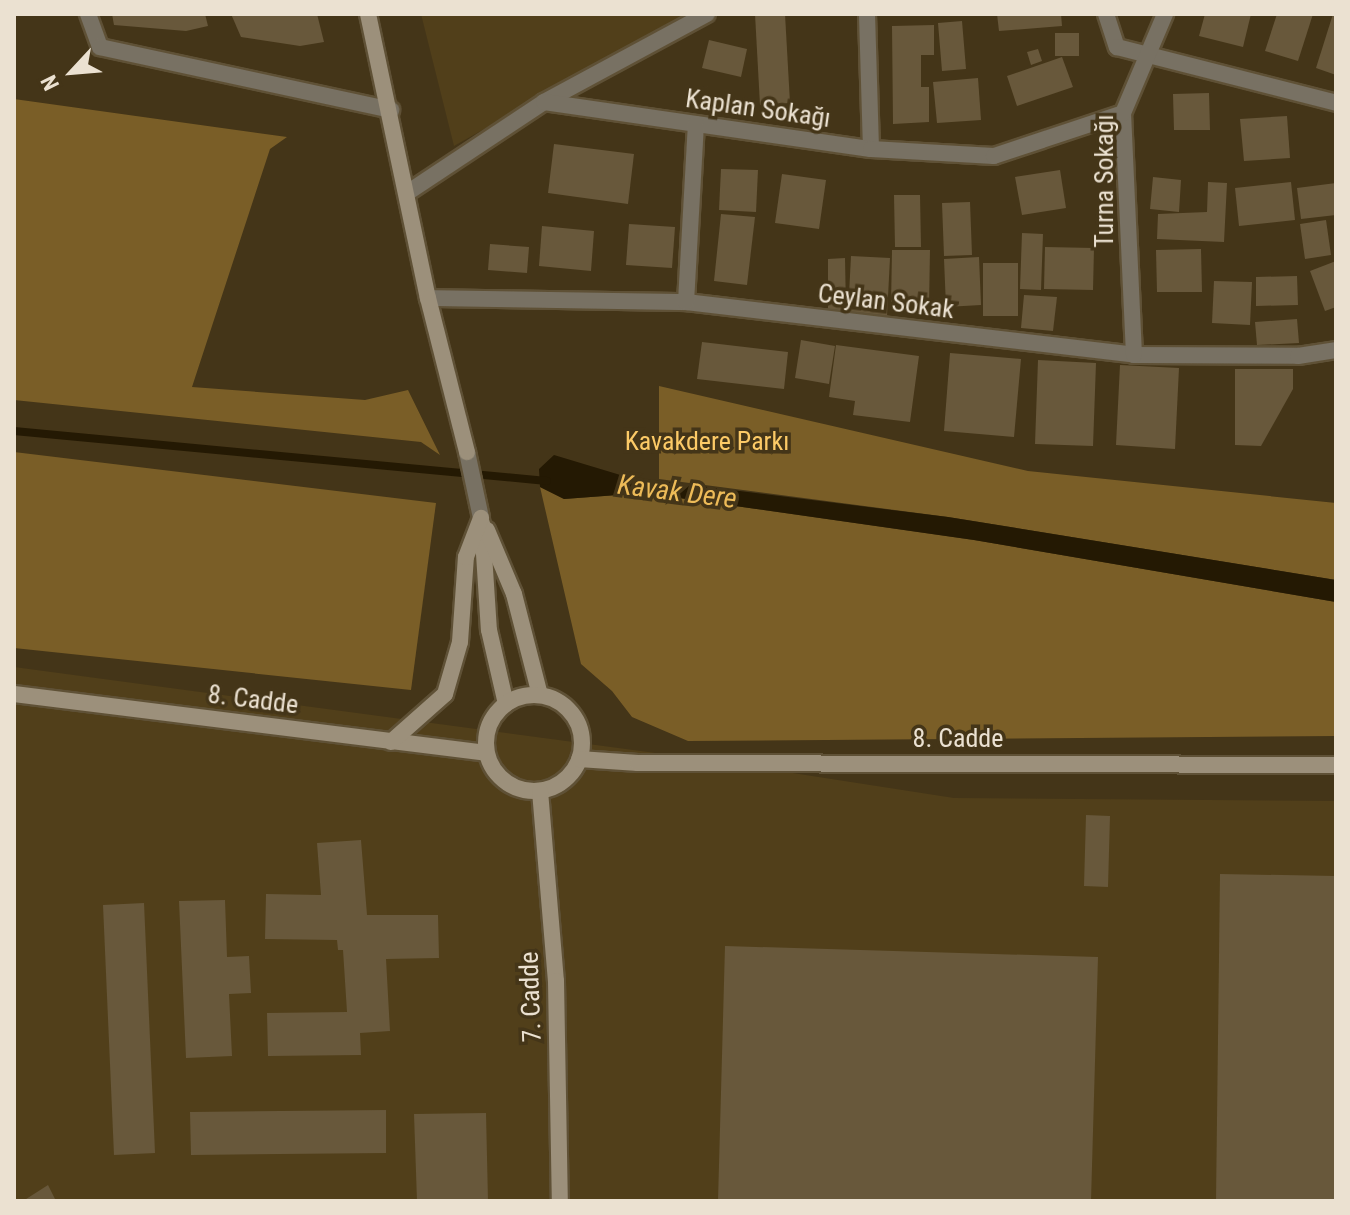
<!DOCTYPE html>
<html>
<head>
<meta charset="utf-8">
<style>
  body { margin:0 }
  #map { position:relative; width:1350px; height:1215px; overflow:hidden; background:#443518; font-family:"Roboto Condensed",sans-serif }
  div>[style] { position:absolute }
  .built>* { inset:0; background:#513f1a }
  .green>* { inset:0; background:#7a5e27 }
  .water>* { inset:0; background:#241903 }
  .stream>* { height:8px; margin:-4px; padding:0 4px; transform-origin:4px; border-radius:4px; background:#241903 }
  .building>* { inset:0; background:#68583b }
  .roads { filter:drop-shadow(2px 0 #5f5136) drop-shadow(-2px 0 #5f5136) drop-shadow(0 2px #5f5136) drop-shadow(0 -2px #5f5136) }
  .street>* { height:16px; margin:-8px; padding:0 8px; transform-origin:8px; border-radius:8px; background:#787163 }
  .secondary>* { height:16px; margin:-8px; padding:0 8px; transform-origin:8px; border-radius:8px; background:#9c907b }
  .secondary>.ring { margin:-8px; padding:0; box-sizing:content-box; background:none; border:16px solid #9c907b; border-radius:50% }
  span { translate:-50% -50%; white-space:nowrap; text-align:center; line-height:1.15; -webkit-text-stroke:7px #443518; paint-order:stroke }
  .street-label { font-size:26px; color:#ebe1d1 }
  .park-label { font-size:26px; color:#fcca67 }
  .water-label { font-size:28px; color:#edbb58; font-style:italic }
  .frame { position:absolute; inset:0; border:16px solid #ebe1d1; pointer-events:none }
  .north { position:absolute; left:32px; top:32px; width:80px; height:80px; -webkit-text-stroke:6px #443518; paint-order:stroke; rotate:244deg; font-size:22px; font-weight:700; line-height:32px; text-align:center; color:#ebe1d1 }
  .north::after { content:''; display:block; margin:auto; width:28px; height:36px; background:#ebe1d1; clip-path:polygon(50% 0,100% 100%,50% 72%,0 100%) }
</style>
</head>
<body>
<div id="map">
  <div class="built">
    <i style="clip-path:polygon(421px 14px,688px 14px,454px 146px)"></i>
    <i style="clip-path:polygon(14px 667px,708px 760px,954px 798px,1336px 801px,1336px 1201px,14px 1201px)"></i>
  </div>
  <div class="green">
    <i style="clip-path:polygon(14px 99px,287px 137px,270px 149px,192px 387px,365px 400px,408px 390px,440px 455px,421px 442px,14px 400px)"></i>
    <i style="clip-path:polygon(659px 386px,1028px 471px,1336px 503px,1336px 580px,948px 517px,659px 479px)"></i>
    <i style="clip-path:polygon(14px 452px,436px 503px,411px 690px,14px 648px)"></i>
    <i style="clip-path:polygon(540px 487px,564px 499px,644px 493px,974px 540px,1336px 602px,1336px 736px,688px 741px,632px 717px,612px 691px,581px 664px)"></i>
  </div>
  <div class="water">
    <i style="clip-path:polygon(554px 455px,627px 477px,948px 517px,1336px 580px,1336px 602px,974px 540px,644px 493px,564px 499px,540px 487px,539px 469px)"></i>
  </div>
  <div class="stream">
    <i style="left:14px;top:431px;width:535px;rotate:5.36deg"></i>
  </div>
  <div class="building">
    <i style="clip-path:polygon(112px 14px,205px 14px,208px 26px,186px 31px,114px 25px)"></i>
    <i style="clip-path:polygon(231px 14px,317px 14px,324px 42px,300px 46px,241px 37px)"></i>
    <i style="clip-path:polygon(755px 14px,785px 14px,790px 103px,760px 105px)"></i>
    <i style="clip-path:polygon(997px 14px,1061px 14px,1062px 26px,999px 31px)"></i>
    <i style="clip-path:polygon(1205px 14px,1251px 14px,1243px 47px,1199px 36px)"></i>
    <i style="clip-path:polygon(1277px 14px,1313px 14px,1298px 61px,1265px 51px)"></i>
    <i style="clip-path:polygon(1333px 14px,1336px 14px,1336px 75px,1316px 68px)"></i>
    <i style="clip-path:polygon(962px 21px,966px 69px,942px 71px,938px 23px)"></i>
    <i style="clip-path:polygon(934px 25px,934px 55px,921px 55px,921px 87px,929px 87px,929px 122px,893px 124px,892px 26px)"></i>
    <i style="clip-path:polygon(1055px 33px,1079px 33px,1079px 56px,1055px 56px)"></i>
    <i style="clip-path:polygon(709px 40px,747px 49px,741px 77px,702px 68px)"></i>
    <i style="clip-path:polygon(1038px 49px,1042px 61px,1031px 65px,1027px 52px)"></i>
    <i style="clip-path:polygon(1062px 57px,1073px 87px,1017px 106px,1007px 76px)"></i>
    <i style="clip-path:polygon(978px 78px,981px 120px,937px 123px,933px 82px)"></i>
    <i style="clip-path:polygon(1209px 93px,1210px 130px,1174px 130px,1173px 94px)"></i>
    <i style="clip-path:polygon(1287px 116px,1290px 158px,1244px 161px,1240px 119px)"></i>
    <i style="clip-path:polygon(554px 144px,634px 154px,628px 204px,548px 193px)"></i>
    <i style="clip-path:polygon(721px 169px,758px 170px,756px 212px,719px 210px)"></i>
    <i style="clip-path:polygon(1060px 170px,1066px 208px,1022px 215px,1015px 177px)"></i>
    <i style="clip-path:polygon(782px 174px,826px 180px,819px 229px,775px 223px)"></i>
    <i style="clip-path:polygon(1153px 177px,1181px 180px,1179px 212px,1150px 209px)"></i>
    <i style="clip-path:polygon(1208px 182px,1227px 183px,1224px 242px,1157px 239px,1158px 214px,1207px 212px)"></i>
    <i style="clip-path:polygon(1291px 182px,1295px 220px,1239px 226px,1235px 188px)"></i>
    <i style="clip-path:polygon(1336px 183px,1336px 215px,1301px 219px,1297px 188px)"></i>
    <i style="clip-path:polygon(894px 195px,920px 195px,921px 247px,895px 247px)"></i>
    <i style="clip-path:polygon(970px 202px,972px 255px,944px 256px,942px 203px)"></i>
    <i style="clip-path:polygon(721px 214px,755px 217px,747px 285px,714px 281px)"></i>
    <i style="clip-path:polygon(1326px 220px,1331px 255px,1305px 259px,1300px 224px)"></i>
    <i style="clip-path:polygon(629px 224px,675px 227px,672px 268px,626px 265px)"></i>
    <i style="clip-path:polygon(542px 226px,594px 231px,591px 271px,539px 266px)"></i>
    <i style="clip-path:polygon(1022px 233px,1043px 234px,1041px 290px,1020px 289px)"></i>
    <i style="clip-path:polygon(490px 244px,529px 247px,527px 273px,488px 270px)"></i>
    <i style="clip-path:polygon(1045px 247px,1094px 248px,1093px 290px,1044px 289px)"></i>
    <i style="clip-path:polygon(1201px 249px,1202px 292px,1157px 292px,1156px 250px)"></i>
    <i style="clip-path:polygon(892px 250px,930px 250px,929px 307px,891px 306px)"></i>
    <i style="clip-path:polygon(851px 256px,890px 258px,887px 316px,848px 314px)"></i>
    <i style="clip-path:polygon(979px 257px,981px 305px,946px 307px,944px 259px)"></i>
    <i style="clip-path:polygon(845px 258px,846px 310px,828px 310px,828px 259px)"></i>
    <i style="clip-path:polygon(1336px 261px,1336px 307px,1325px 311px,1310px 271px)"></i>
    <i style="clip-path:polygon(983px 263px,1018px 263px,1018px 316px,983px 316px)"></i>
    <i style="clip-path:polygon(1297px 276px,1298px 305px,1256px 306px,1256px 277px)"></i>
    <i style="clip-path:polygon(1214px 281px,1252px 282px,1250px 325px,1212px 323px)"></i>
    <i style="clip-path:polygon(1024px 295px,1057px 297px,1053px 331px,1021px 328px)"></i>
    <i style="clip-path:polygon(1297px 319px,1299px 343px,1257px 345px,1255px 322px)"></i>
    <i style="clip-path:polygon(801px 340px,835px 346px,829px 384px,795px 378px)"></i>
    <i style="clip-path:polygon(702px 342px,788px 352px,784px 389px,697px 379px)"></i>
    <i style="clip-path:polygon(836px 345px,919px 356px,910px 422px,853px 415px,855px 401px,829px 397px)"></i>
    <i style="clip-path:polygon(950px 353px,1021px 359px,1014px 437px,944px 431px)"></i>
    <i style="clip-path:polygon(1038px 360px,1096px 363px,1093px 446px,1035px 444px)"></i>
    <i style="clip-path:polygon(1120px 365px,1179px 368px,1175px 449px,1116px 445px)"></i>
    <i style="clip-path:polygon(1235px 369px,1293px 369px,1293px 389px,1261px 446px,1235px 445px)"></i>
    <i style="clip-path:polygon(1086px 815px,1110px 816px,1108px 887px,1084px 886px)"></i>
    <i style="clip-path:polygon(361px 840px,367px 915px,438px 915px,439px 958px,386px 959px,390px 1031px,360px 1033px,361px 1055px,268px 1056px,267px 1013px,347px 1012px,343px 950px,338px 950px,337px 940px,265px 939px,266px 894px,321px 895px,317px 843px)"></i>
    <i style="clip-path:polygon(1220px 874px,1336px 876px,1336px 1201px,1216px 1201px)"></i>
    <i style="clip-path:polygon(225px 900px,227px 957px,249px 956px,251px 993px,229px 994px,232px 1056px,186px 1058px,179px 901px)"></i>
    <i style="clip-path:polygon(144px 903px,155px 1153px,114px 1155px,103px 905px)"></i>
    <i style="clip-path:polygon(725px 946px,1098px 957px,1091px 1201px,718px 1201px)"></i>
    <i style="clip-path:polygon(386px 1110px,386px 1153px,191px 1155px,190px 1112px)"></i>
    <i style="clip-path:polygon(486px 1113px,488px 1201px,417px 1201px,414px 1114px)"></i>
    <i style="clip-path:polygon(48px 1185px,56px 1201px,23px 1201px)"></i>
  </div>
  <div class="roads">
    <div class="street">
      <i style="left:88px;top:14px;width:35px;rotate:70deg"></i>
      <i style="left:100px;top:47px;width:298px;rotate:12.2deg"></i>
      <i style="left:867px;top:14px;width:135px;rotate:88.3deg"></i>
      <i style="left:1106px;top:14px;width:35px;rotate:72deg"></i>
      <i style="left:1117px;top:47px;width:226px;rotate:14.3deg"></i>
      <i style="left:544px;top:102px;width:185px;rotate:-28.4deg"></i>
      <i style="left:407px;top:193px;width:164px;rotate:-33.6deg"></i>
      <i style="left:544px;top:102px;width:330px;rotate:8.2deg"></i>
      <i style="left:871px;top:149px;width:123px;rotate:3.3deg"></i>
      <i style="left:994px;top:156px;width:136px;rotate:-18.4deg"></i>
      <i style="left:428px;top:298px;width:258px;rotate:0.9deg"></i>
      <i style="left:686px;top:302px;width:451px;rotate:6.7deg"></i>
      <i style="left:1134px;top:355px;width:164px;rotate:0.3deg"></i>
      <i style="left:1298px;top:356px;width:38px;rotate:-9deg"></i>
      <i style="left:686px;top:302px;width:178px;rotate:-86.8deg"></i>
      <i style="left:1134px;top:355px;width:242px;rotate:-92.6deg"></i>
      <i style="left:1123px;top:113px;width:108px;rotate:-67deg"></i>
      <i style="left:467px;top:452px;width:67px;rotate:78deg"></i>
    </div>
    <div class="secondary">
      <i style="left:368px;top:14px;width:290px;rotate:78.1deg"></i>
      <i style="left:428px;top:298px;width:159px;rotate:75.8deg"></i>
      <i style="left:482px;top:523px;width:107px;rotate:86.3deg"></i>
      <i style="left:489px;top:630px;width:76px;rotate:77.1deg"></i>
      <i style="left:487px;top:530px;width:69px;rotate:67.1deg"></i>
      <i style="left:514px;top:594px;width:104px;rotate:75.6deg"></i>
      <i style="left:14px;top:694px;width:476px;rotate:7.1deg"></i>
      <i class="ring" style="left:486px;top:695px;width:80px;height:80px"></i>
      <i style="left:391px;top:742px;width:72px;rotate:-41.6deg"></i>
      <i style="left:445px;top:694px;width:54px;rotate:-73.9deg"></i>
      <i style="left:460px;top:642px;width:85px;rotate:-86deg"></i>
      <i style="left:466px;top:557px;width:42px;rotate:-69deg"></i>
      <i style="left:579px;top:759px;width:59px;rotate:3.9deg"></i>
      <i style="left:638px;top:763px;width:698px;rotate:0.16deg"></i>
      <i style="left:540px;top:791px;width:191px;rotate:85.2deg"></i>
      <i style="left:556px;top:981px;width:220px;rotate:89deg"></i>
    </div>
  </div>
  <div class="street-label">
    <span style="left:758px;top:109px;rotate:8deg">Kaplan Sokağı</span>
    <span style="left:1105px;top:181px;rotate:-90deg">Turna Sokağı</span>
    <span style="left:886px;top:302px;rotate:7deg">Ceylan Sokak</span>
    <span style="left:253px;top:700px;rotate:7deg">8. Cadde</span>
    <span style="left:958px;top:739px">8. Cadde</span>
    <span style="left:531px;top:997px;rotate:-92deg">7. Cadde</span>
  </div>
  <div class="park-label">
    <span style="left:707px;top:442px">Kavakdere Parkı</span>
  </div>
  <div class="water-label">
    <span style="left:677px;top:492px;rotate:7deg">Kavak Dere</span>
  </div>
  <div class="frame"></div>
  <div class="north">N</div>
</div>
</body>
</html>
